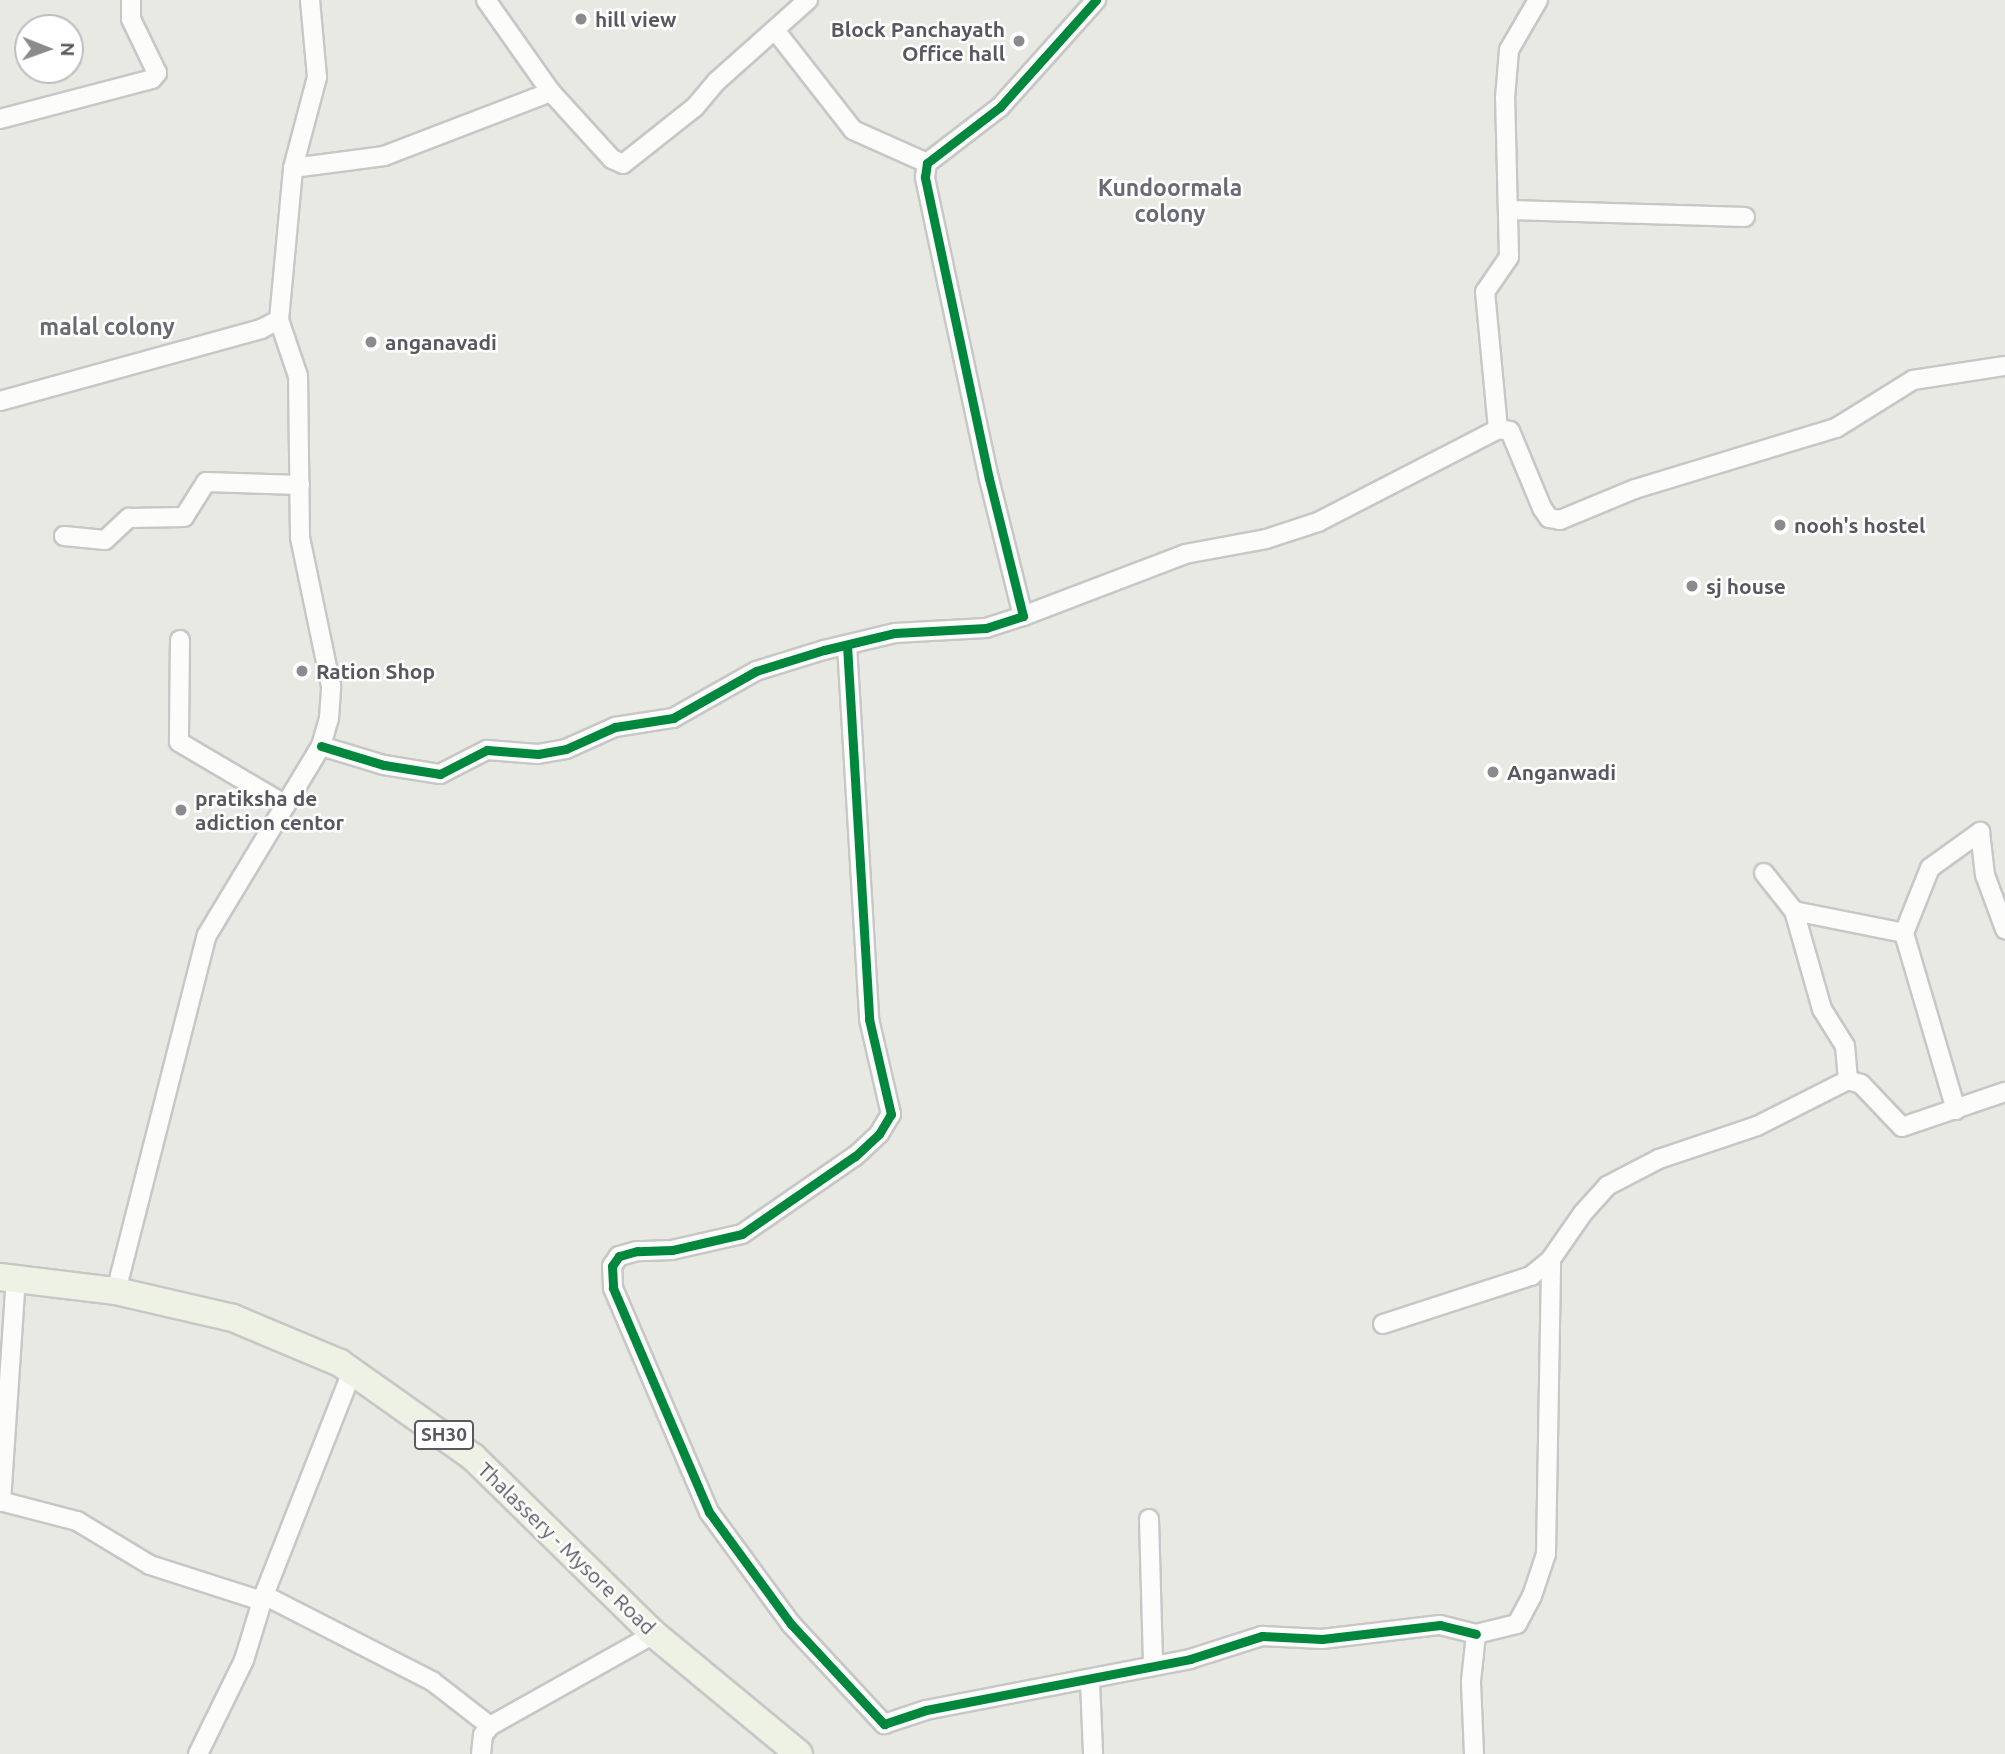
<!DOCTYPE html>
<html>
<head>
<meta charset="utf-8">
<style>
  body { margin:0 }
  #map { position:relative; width:2005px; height:1754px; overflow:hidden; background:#e8e9e2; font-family:Ubuntu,sans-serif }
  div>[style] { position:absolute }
  .roads { filter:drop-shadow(2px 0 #c7c7c7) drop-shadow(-2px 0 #c7c7c7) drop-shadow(0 2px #c7c7c7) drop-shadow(0 -2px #c7c7c7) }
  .minor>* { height:18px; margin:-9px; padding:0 9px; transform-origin:9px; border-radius:9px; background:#fcfcfb }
  .primary>* { height:26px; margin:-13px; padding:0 13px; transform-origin:13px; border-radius:13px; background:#eef2e5 }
  .cycleway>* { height:9px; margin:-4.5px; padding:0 4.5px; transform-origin:4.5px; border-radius:4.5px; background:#00873e }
  .dots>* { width:19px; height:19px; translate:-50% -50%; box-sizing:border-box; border:4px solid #fff; border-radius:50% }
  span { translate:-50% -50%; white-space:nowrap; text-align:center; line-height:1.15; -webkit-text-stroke:5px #fff; paint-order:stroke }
  .shield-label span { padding:2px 5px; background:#fff; border:2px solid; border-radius:5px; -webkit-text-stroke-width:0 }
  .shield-label { font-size:19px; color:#595861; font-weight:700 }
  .poi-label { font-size:21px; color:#595861; font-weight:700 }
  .left { translate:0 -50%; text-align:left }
  .right { translate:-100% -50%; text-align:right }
  .street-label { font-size:21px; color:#595861 }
  .neighbourhood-label { font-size:23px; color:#696a73; font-weight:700 }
  .north { position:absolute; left:14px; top:14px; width:70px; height:70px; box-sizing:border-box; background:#fff; border:2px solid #bdbcc0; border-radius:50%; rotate:91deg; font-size:19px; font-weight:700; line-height:28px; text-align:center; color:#595861 }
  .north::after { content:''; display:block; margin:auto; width:24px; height:32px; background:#8b8b8e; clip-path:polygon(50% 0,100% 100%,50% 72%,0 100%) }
</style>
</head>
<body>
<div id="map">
  <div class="roads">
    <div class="minor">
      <i style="left:486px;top:0;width:113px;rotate:54.8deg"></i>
      <i style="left:775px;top:30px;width:127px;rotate:52deg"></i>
      <i style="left:853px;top:130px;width:81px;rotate:24deg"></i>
      <i style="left:0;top:119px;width:157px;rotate:-14.7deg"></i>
      <i style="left:152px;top:79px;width:8px;rotate:-50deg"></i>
      <i style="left:157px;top:73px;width:60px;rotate:-115.7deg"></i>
      <i style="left:131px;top:19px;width:19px;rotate:-90deg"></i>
      <i style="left:293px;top:168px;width:92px;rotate:-7.5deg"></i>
      <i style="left:384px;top:156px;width:179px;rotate:-21deg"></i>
      <i style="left:551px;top:92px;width:91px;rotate:47.7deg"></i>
      <i style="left:612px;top:159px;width:12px;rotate:24deg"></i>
      <i style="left:623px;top:164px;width:92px;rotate:-38.4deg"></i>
      <i style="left:695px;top:107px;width:34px;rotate:-50deg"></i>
      <i style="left:717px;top:81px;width:122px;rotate:-41.7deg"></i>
      <i style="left:1511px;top:210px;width:234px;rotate:1.7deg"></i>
      <i style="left:0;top:401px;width:271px;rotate:-15.4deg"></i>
      <i style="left:261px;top:329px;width:20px;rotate:-27deg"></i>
      <i style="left:1498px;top:429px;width:138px;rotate:-95.4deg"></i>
      <i style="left:1485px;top:292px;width:42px;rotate:-55.6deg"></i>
      <i style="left:1509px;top:257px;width:159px;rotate:-91.4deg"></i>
      <i style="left:1505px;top:98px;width:48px;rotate:-85.2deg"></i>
      <i style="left:1509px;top:50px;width:58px;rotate:-59.9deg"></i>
      <i style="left:64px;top:536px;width:41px;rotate:5.6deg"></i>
      <i style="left:105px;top:540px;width:33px;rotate:-43deg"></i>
      <i style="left:129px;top:518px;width:55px;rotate:-1deg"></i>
      <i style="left:184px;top:517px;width:41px;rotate:-57.8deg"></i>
      <i style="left:206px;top:482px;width:94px;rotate:1.8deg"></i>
      <i style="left:1023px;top:616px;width:173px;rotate:-20.9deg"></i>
      <i style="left:1185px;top:554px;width:82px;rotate:-10.5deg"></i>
      <i style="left:1266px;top:539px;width:55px;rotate:-18.1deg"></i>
      <i style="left:1318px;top:522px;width:203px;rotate:-27.3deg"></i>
      <i style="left:1498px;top:429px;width:12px;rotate:9deg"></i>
      <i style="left:1510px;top:431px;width:83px;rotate:67.4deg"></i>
      <i style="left:1542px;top:508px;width:12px;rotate:55deg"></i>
      <i style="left:1549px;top:518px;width:11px;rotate:10deg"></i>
      <i style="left:1560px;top:520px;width:81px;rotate:-22.5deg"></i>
      <i style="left:1635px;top:489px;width:210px;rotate:-16.9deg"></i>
      <i style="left:1836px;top:428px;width:91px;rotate:-31.9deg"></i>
      <i style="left:1913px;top:380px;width:93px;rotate:-8.7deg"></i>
      <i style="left:180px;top:640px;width:102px;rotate:90.6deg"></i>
      <i style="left:179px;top:742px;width:124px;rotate:30.5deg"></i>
      <i style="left:847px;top:645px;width:375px;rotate:86.6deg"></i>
      <i style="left:869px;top:1019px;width:98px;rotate:77deg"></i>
      <i style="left:891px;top:1114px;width:23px;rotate:121deg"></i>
      <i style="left:879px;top:1134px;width:33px;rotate:137deg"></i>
      <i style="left:855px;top:1156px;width:137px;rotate:145.4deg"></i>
      <i style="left:742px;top:1234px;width:72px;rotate:167.1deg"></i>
      <i style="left:672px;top:1250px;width:35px;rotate:178deg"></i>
      <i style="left:637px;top:1251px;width:19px;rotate:164deg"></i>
      <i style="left:619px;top:1256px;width:12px;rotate:125deg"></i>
      <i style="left:612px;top:1266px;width:22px;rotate:87deg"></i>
      <i style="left:613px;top:1288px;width:244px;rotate:66.8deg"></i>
      <i style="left:709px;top:1512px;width:139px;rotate:53.8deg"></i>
      <i style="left:791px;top:1624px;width:137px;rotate:47.1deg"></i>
      <i style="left:884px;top:1724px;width:44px;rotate:-18.4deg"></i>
      <i style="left:926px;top:1710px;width:269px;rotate:-10.9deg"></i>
      <i style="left:1190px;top:1659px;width:76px;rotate:-17.7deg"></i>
      <i style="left:1262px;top:1636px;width:60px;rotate:2.9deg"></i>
      <i style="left:1322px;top:1639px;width:119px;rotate:-6.8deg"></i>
      <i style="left:1440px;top:1625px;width:37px;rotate:14deg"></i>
      <i style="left:321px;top:746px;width:66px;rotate:16.8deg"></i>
      <i style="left:384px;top:765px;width:57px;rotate:9.1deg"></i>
      <i style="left:440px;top:774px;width:53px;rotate:-27.1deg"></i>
      <i style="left:487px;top:750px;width:51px;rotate:4.5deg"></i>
      <i style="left:538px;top:754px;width:28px;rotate:-10deg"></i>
      <i style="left:566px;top:749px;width:54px;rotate:-24.2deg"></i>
      <i style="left:615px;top:727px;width:59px;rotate:-8.8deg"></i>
      <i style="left:673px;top:718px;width:95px;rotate:-29.5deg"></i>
      <i style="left:756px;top:671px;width:71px;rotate:-17.2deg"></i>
      <i style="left:824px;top:650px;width:73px;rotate:-13.5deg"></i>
      <i style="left:895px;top:633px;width:91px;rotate:-3.1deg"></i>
      <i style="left:986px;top:628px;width:39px;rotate:-18deg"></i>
      <i style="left:1023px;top:616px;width:141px;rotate:-103.9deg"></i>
      <i style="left:989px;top:479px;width:309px;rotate:-102deg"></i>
      <i style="left:925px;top:177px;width:14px;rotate:-82deg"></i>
      <i style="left:927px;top:163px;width:92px;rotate:-37.5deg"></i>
      <i style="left:1000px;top:107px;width:144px;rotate:-48.1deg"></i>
      <i style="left:1764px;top:873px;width:48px;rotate:51.7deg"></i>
      <i style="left:1848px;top:1080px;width:34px;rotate:-95deg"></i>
      <i style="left:1845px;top:1046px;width:44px;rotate:-121.9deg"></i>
      <i style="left:1822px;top:1009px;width:102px;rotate:-105.9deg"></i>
      <i style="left:1794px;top:911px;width:112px;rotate:11.3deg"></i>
      <i style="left:1956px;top:1110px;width:184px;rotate:-106.4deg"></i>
      <i style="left:1904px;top:933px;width:70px;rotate:-68.2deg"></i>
      <i style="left:1930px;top:868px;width:62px;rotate:-35.8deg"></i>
      <i style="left:1980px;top:832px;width:43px;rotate:83.4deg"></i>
      <i style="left:1985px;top:875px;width:58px;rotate:69.7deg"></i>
      <i style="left:116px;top:1291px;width:367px;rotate:-75.7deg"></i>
      <i style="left:207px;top:935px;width:221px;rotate:-58.9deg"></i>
      <i style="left:321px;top:746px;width:29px;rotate:-74deg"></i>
      <i style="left:329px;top:718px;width:32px;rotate:-86deg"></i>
      <i style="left:331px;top:686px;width:152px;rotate:-101.8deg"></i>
      <i style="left:300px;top:537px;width:161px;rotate:-90.7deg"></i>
      <i style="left:298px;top:376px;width:59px;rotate:-108.7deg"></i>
      <i style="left:279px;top:320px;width:153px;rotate:-84.7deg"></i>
      <i style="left:293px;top:168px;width:94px;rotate:-75.2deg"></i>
      <i style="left:317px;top:77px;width:77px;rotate:-95.2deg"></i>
      <i style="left:1383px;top:1324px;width:156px;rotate:-18deg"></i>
      <i style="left:1531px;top:1276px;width:26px;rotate:-40deg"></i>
      <i style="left:0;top:1501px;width:80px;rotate:14.6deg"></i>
      <i style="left:77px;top:1521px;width:85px;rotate:31.1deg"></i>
      <i style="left:150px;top:1565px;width:118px;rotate:17.8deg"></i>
      <i style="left:1px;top:1502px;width:224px;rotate:-86.2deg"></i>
      <i style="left:1149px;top:1519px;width:145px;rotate:88.4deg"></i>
      <i style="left:264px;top:1595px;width:189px;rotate:27.1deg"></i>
      <i style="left:432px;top:1681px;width:73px;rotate:37.8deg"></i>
      <i style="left:490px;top:1726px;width:188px;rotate:-29.3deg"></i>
      <i style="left:1090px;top:1681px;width:73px;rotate:87.6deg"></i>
      <i style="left:198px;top:1754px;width:105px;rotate:-63.9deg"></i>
      <i style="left:244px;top:1660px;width:68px;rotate:-72.9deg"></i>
      <i style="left:264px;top:1595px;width:240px;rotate:-68.5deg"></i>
      <i style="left:481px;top:1754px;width:19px;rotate:-84deg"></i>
      <i style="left:483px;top:1735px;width:11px;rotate:-52deg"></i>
      <i style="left:1474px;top:1754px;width:73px;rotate:-92.4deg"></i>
      <i style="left:1471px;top:1681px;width:47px;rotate:-83.9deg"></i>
      <i style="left:1476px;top:1634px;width:42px;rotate:-13.7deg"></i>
      <i style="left:1517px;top:1624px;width:32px;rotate:-62deg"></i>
      <i style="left:1532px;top:1596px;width:44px;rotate:-71.6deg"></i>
      <i style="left:1546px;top:1554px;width:295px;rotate:-89deg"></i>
      <i style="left:1551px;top:1259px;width:56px;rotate:-55.2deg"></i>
      <i style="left:1583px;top:1213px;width:36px;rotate:-48deg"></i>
      <i style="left:1607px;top:1186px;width:59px;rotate:-27.4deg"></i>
      <i style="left:1659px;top:1159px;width:103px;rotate:-18.6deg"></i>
      <i style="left:1757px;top:1126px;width:102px;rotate:-26.8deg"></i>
      <i style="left:1848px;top:1080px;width:14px;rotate:17deg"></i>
      <i style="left:1861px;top:1084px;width:59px;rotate:46.4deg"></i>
      <i style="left:1902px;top:1127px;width:109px;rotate:-18.8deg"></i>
    </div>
    <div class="primary">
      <i style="left:0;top:1277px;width:117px;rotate:6.9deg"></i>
      <i style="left:116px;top:1291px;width:120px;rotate:13deg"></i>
      <i style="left:233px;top:1318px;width:116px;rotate:22.8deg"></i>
      <i style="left:340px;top:1363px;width:163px;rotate:35.3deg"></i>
      <i style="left:473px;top:1457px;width:253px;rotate:44.4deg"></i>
      <i style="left:654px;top:1634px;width:188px;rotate:39.6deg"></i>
    </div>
  </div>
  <div class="cycleway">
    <i style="left:847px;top:645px;width:375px;rotate:86.6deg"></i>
    <i style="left:869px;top:1019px;width:98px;rotate:77deg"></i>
    <i style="left:891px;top:1114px;width:23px;rotate:121deg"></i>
    <i style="left:879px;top:1134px;width:33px;rotate:137deg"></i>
    <i style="left:855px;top:1156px;width:137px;rotate:145.4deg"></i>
    <i style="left:742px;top:1234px;width:72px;rotate:167.1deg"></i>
    <i style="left:672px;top:1250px;width:35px;rotate:178deg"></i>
    <i style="left:637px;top:1251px;width:19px;rotate:164deg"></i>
    <i style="left:619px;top:1256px;width:12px;rotate:125deg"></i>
    <i style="left:612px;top:1266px;width:22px;rotate:87deg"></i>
    <i style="left:613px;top:1288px;width:244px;rotate:66.8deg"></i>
    <i style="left:709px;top:1512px;width:139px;rotate:53.8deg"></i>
    <i style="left:791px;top:1624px;width:137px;rotate:47.1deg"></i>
    <i style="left:884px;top:1724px;width:44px;rotate:-18.4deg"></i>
    <i style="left:926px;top:1710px;width:269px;rotate:-10.9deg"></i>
    <i style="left:1190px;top:1659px;width:76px;rotate:-17.7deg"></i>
    <i style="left:1262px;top:1636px;width:60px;rotate:2.9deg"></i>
    <i style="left:1322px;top:1639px;width:119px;rotate:-6.8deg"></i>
    <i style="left:1440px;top:1625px;width:37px;rotate:14deg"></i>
    <i style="left:321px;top:746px;width:66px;rotate:16.8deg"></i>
    <i style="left:384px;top:765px;width:57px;rotate:9.1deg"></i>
    <i style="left:440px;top:774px;width:53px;rotate:-27.1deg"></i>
    <i style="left:487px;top:750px;width:51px;rotate:4.5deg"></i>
    <i style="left:538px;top:754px;width:28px;rotate:-10deg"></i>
    <i style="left:566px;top:749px;width:54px;rotate:-24.2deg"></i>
    <i style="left:615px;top:727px;width:59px;rotate:-8.8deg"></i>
    <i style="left:673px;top:718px;width:95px;rotate:-29.5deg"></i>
    <i style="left:756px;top:671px;width:71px;rotate:-17.2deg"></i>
    <i style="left:824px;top:650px;width:73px;rotate:-13.5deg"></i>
    <i style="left:895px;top:633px;width:91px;rotate:-3.1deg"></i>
    <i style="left:986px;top:628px;width:39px;rotate:-18deg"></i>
    <i style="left:1023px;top:616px;width:141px;rotate:-103.9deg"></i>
    <i style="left:989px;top:479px;width:309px;rotate:-102deg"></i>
    <i style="left:925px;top:177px;width:14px;rotate:-82deg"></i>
    <i style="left:927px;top:163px;width:92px;rotate:-37.5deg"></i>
    <i style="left:1000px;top:107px;width:144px;rotate:-48.1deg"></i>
  </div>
  <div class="dots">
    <i style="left:581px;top:19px;background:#8b8b8e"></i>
    <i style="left:1019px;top:41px;background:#8b8b8e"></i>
    <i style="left:371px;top:342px;background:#8b8b8e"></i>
    <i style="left:1780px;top:525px;background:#8b8b8e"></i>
    <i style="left:1692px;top:586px;background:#8b8b8e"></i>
    <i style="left:302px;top:671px;background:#8b8b8e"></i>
    <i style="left:1493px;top:772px;background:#8b8b8e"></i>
    <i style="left:181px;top:810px;background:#8b8b8e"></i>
  </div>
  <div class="shield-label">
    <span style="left:444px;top:1435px">SH30</span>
  </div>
  <div class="poi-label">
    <span class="left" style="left:595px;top:19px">hill view</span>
    <span class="right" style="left:1005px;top:41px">Block Panchayath<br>Office hall</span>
    <span class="left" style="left:385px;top:342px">anganavadi</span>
    <span class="left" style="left:1794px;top:525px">nooh's hostel</span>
    <span class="left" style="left:1706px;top:586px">sj house</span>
    <span class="left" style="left:316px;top:671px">Ration Shop</span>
    <span class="left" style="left:1507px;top:772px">Anganwadi</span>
    <span class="left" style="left:195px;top:810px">pratiksha de<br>adiction centor</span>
  </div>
  <div class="street-label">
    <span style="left:567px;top:1548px;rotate:44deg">Thalassery - Mysore Road</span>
  </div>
  <div class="neighbourhood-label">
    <span style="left:1170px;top:201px">Kundoormala<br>colony</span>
    <span style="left:107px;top:327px">malal colony</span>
  </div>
  <div class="north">N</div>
</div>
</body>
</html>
